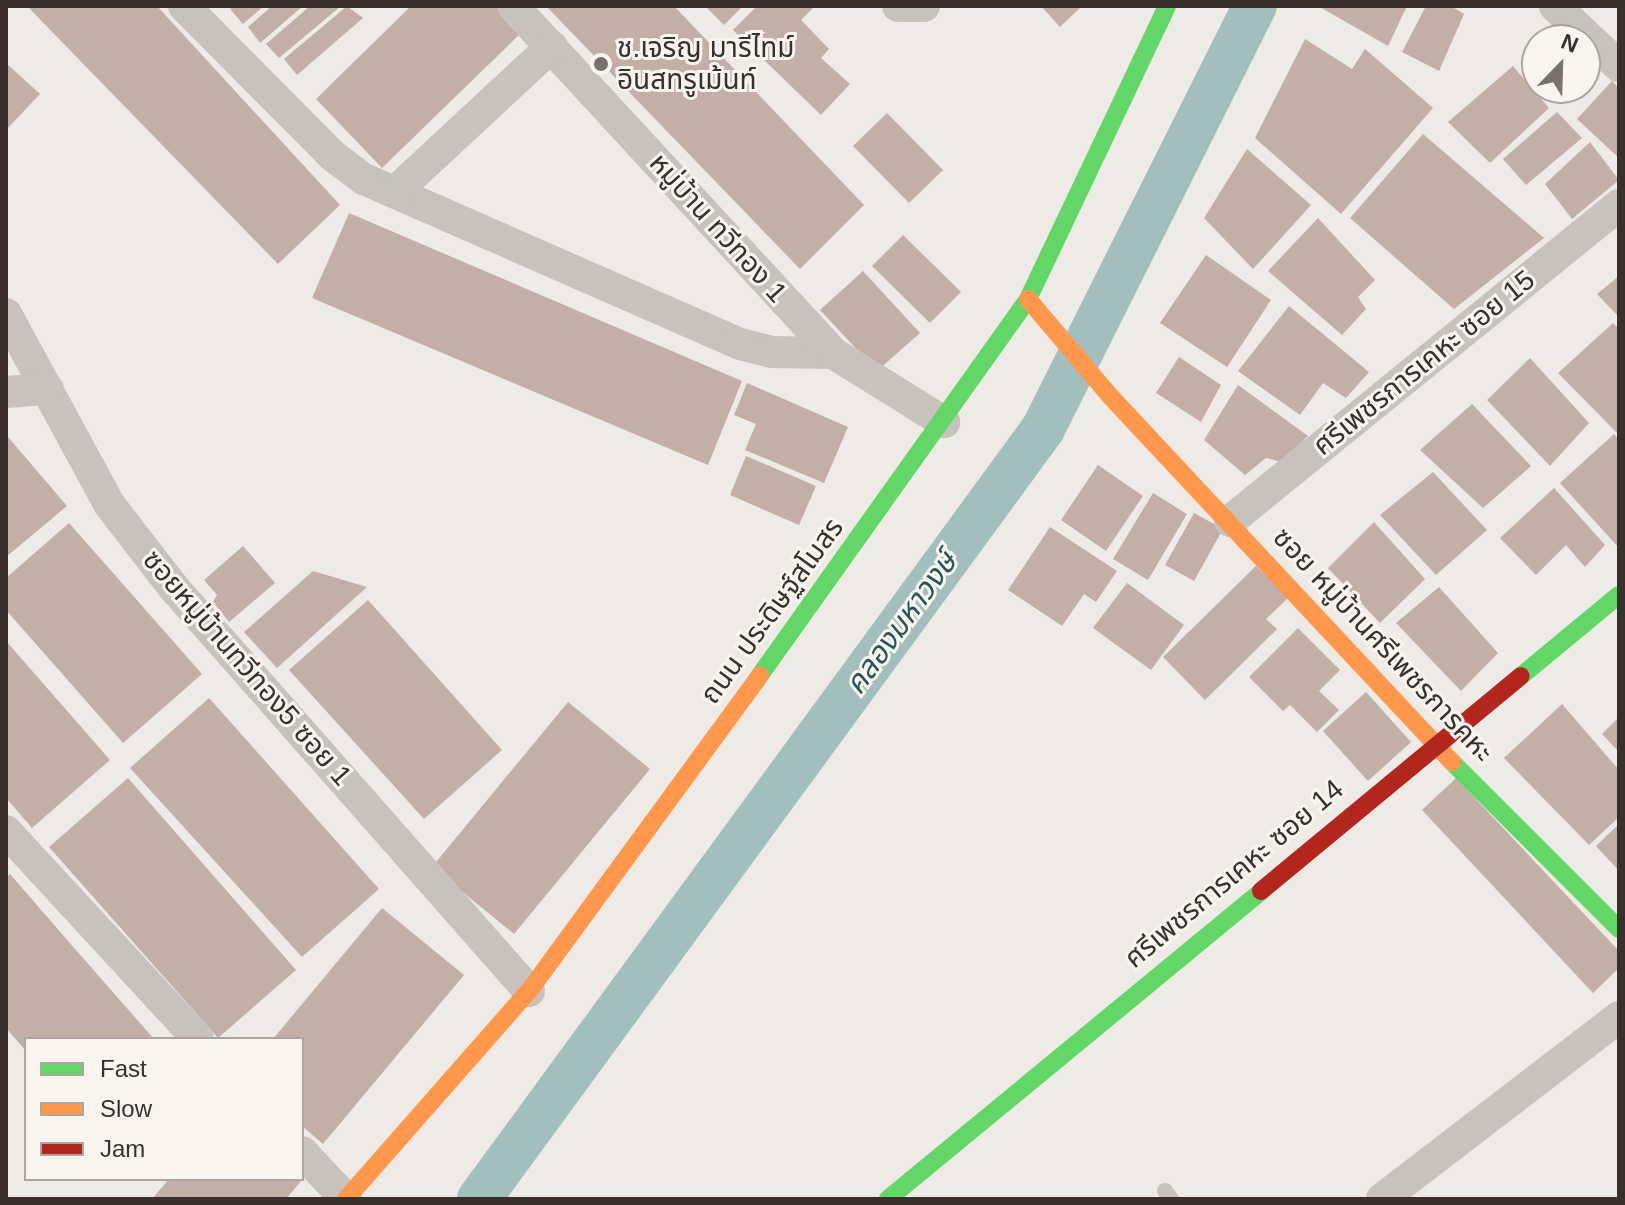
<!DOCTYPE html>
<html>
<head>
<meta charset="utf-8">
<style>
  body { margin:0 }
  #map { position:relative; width:1625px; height:1205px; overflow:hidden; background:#eeeae5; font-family:Helvetica,"Noto Sans Thai",sans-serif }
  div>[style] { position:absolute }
  .canal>* { height:44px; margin:-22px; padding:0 22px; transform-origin:22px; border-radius:22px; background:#a2bfbe }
  .building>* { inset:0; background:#c1afa8 }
  .lane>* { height:16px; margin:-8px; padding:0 8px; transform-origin:8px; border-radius:8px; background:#c8c2bd }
  .street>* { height:32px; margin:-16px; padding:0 16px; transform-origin:16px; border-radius:16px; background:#c8c2bd }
  .fast>* { height:18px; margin:-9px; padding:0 9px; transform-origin:9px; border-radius:9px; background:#63d668 }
  .slow>* { height:18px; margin:-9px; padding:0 9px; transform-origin:9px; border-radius:9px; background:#ff974d }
  .jam>* { height:18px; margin:-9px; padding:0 9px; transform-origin:9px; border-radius:9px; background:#b3261e }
  .dots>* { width:22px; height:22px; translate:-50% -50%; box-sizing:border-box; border:4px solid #faf4ee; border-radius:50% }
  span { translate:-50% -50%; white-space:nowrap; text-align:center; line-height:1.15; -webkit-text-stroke:6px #faf4ee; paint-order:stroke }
  .poi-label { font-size:28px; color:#39302c }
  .left { translate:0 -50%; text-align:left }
  .street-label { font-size:28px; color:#39302c }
  .water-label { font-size:30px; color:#235659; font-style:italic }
  .frame { position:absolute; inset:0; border:8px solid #39302c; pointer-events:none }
  .legend { position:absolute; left:24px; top:1037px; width:280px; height:144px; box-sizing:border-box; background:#faf4ee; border:2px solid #ada6a0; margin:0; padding:10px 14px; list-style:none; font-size:24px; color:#39302c }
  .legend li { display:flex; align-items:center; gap:16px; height:40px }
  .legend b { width:40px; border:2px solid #ada6a0 }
  .north { position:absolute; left:1521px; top:24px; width:80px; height:80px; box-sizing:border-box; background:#faf4ee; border:2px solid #ada6a0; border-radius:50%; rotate:23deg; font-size:22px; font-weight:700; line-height:32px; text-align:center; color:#39302c }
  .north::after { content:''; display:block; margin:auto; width:28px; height:36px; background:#78716d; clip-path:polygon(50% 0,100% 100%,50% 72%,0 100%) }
</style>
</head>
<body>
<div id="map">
  <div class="canal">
    <i style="left:479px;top:1199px;width:954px;rotate:-53.78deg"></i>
    <i style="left:1043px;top:429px;width:473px;rotate:-63.4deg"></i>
  </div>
  <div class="building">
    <i style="clip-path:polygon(27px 6px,157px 6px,340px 205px,278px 264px)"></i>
    <i style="clip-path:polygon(234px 6px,264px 6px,243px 24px,230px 9px)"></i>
    <i style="clip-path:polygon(272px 6px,303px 6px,260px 43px,248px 27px)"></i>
    <i style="clip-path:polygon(310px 6px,341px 6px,279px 58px,266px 44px)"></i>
    <i style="clip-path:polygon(347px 6px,363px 18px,297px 75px,284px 59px)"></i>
    <i style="clip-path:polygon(411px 6px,496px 6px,522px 32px,382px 168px,316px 99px)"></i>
    <i style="clip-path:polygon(546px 6px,674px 6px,864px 205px,800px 269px)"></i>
    <i style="clip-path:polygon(705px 6px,743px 6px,724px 25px)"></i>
    <i style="clip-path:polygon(757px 6px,815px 6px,801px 20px,829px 49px,821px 58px,850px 84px,821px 115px,733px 30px)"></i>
    <i style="clip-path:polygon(1041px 6px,1082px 6px,1060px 27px)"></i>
    <i style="clip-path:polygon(1318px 6px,1407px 6px,1388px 46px)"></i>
    <i style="clip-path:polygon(1426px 6px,1451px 6px,1464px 14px,1439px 71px,1402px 52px)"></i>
    <i style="clip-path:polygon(1305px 39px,1352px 69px,1365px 49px,1433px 108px,1341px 214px,1255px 138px)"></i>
    <i style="clip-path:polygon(6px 63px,40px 94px,6px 130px)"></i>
    <i style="clip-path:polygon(1513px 66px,1549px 108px,1490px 163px,1448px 122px)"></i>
    <i style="clip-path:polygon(1612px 81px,1619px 88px,1619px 158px,1577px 119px)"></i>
    <i style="clip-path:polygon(1557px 112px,1582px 138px,1526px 185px,1503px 159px)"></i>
    <i style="clip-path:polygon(887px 113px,943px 170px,909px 203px,853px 146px)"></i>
    <i style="clip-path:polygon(1423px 134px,1544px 238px,1454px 309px,1350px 218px)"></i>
    <i style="clip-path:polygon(1590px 142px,1619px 180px,1572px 219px,1545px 184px)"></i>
    <i style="clip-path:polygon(1247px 149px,1311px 205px,1253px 269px,1204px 218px)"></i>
    <i style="clip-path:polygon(349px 213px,742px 381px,708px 465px,312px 298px)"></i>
    <i style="clip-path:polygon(1318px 218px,1375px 280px,1358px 297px,1366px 309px,1342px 335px,1268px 271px)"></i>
    <i style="clip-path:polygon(903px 235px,961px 292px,930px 323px,872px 266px)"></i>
    <i style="clip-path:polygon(1206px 255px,1271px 300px,1227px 367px,1160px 323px)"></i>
    <i style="clip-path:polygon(863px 271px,920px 333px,877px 371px,820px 310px)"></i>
    <i style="clip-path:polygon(1619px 276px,1619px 317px,1597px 294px)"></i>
    <i style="clip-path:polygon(1289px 306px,1369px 372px,1346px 398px,1323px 383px,1300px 415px,1238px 371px)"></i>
    <i style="clip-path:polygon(1613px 323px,1619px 329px,1619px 435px,1558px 373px)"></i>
    <i style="clip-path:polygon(1179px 357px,1221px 385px,1201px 422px,1156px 393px)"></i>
    <i style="clip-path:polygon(1530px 358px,1589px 423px,1550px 466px,1487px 400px)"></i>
    <i style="clip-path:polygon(747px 383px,848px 427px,824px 483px,745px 450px,756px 424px,734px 415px)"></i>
    <i style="clip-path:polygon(1238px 385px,1308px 436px,1281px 462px,1266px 458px,1245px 475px,1204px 440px)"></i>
    <i style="clip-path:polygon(1472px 404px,1531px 466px,1483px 508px,1420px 450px)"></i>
    <i style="clip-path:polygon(1614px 434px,1619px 440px,1619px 548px,1560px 483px)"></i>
    <i style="clip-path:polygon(8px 437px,67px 506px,6px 557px,6px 439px)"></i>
    <i style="clip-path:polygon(746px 456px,816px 486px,799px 525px,730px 495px)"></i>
    <i style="clip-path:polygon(1098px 465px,1143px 496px,1106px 551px,1061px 520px)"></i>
    <i style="clip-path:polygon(1433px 472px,1487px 530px,1436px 575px,1380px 515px)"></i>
    <i style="clip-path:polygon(1554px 488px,1605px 545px,1585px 567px,1566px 545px,1536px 575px,1500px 538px)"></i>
    <i style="clip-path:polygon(1153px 493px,1187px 514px,1148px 580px,1113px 559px)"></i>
    <i style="clip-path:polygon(1194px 513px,1223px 529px,1194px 581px,1165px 565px)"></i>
    <i style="clip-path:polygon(1374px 522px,1425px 579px,1380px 623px,1328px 568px)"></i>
    <i style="clip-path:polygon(69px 523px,202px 674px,123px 743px,6px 610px,6px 578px)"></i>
    <i style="clip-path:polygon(1050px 527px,1117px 571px,1096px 602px,1084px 594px,1062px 626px,1008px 590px)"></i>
    <i style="clip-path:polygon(243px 546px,275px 583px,229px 622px,213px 602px,217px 595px,204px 580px)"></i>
    <i style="clip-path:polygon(1256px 566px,1288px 598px,1266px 619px,1277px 629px,1205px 700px,1163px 657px)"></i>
    <i style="clip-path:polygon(313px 571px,367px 587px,277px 668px,244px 632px)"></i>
    <i style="clip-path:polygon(1127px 583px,1184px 625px,1151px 670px,1093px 628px)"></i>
    <i style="clip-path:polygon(1439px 587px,1498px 653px,1461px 691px,1396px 623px)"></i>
    <i style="clip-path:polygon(368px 600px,502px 750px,424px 819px,289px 670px)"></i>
    <i style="clip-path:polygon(1298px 628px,1340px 670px,1319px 691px,1339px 710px,1317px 732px,1290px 705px,1283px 711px,1249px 677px)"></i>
    <i style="clip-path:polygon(6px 641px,110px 760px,32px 828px,6px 798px)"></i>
    <i style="clip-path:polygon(1366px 692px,1411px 742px,1368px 781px,1323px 731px)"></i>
    <i style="clip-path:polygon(209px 698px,379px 889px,302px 957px,130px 768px)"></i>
    <i style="clip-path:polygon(568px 702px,650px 769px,514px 934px,432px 867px)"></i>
    <i style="clip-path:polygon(1562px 704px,1619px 770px,1619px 817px,1589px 845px,1504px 758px)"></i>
    <i style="clip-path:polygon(1619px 717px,1619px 752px,1602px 734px)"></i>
    <i style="clip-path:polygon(128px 778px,296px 970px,218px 1038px,49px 847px)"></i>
    <i style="clip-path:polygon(1456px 778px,1619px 951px,1619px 968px,1593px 993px,1422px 810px)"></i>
    <i style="clip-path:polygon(1619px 824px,1619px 871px,1596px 846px)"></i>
    <i style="clip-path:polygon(10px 874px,75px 949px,154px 1039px,26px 1039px,26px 1051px,6px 1028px,6px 878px)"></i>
    <i style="clip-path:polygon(382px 908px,464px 975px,323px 1144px,302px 1126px,302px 1039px,273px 1039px)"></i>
    <i style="clip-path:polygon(169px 1179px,298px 1179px,301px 1181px,286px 1199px,152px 1199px)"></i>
  </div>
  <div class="lane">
    <i style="left:1165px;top:1191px;width:10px;rotate:53deg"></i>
  </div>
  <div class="street">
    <i style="left:184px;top:6px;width:211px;rotate:45.2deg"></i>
    <i style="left:333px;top:156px;width:39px;rotate:37deg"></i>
    <i style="left:364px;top:179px;width:411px;rotate:23.7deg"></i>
    <i style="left:740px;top:344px;width:33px;rotate:14deg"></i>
    <i style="left:772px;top:352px;width:61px;rotate:0.9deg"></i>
    <i style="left:513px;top:6px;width:472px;rotate:47.3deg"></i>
    <i style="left:833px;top:353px;width:131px;rotate:31.9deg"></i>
    <i style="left:898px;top:6px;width:26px"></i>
    <i style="left:1555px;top:6px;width:88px;rotate:43.2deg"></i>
    <i style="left:395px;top:192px;width:214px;rotate:-42.9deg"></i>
    <i style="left:6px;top:314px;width:216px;rotate:61.5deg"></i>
    <i style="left:109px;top:504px;width:106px;rotate:52.3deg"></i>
    <i style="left:174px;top:588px;width:537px;rotate:48.62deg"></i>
    <i style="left:6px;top:392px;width:42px;rotate:-4.1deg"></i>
    <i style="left:1230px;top:521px;width:501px;rotate:-39.09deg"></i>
    <i style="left:6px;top:831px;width:283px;rotate:47.3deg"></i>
    <i style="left:302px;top:1152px;width:64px;rotate:46.9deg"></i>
    <i style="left:1382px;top:1199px;width:299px;rotate:-37.5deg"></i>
  </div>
  <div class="fast">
    <i style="left:760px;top:675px;width:462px;rotate:-54.5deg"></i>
    <i style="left:1028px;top:299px;width:324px;rotate:-64.6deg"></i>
    <i style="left:1521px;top:676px;width:127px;rotate:-39.6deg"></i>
    <i style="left:1452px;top:762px;width:236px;rotate:45deg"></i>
    <i style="left:888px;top:1199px;width:484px;rotate:-39.5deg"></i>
  </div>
  <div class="slow">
    <i style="left:1028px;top:299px;width:127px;rotate:49.8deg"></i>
    <i style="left:1110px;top:396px;width:501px;rotate:46.94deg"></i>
    <i style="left:346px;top:1199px;width:277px;rotate:-48.7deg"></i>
    <i style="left:529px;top:991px;width:391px;rotate:-53.8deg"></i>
  </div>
  <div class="jam">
    <i style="left:1261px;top:891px;width:337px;rotate:-39.6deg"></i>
  </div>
  <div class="dots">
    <i style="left:601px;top:64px;background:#78716d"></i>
  </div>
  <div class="poi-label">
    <span class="left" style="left:617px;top:64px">ช.เจริญ มารีไทม์<br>อินสทรูเม้นท์</span>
  </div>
  <div class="street-label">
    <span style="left:718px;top:228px;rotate:48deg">หมู่บ้าน ทวีทอง 1</span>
    <span style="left:1424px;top:363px;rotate:-39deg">ศรีเพชรการเคหะ ซอย 15</span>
    <span style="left:772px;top:611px;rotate:-54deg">ถนน ประดิษฐ์สโมสร</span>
    <span style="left:1383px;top:645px;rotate:47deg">ซอย หมู่บ้านศรีเพชรการคหะ</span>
    <span style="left:247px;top:668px;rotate:49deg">ซอยหมู่บ้านทวีทอง5 ซอย 1</span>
    <span style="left:1234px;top:874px;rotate:-40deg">ศรีเพชรการเคหะ ซอย 14</span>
  </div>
  <div class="water-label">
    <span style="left:901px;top:623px;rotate:-54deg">คลองมหาวงษ์</span>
  </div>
  <div class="frame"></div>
  <ul class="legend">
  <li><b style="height:10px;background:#63d668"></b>Fast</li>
  <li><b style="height:10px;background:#ff974d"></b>Slow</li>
  <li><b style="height:10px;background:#b3261e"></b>Jam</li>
  </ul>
  <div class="north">N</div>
</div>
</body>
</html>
